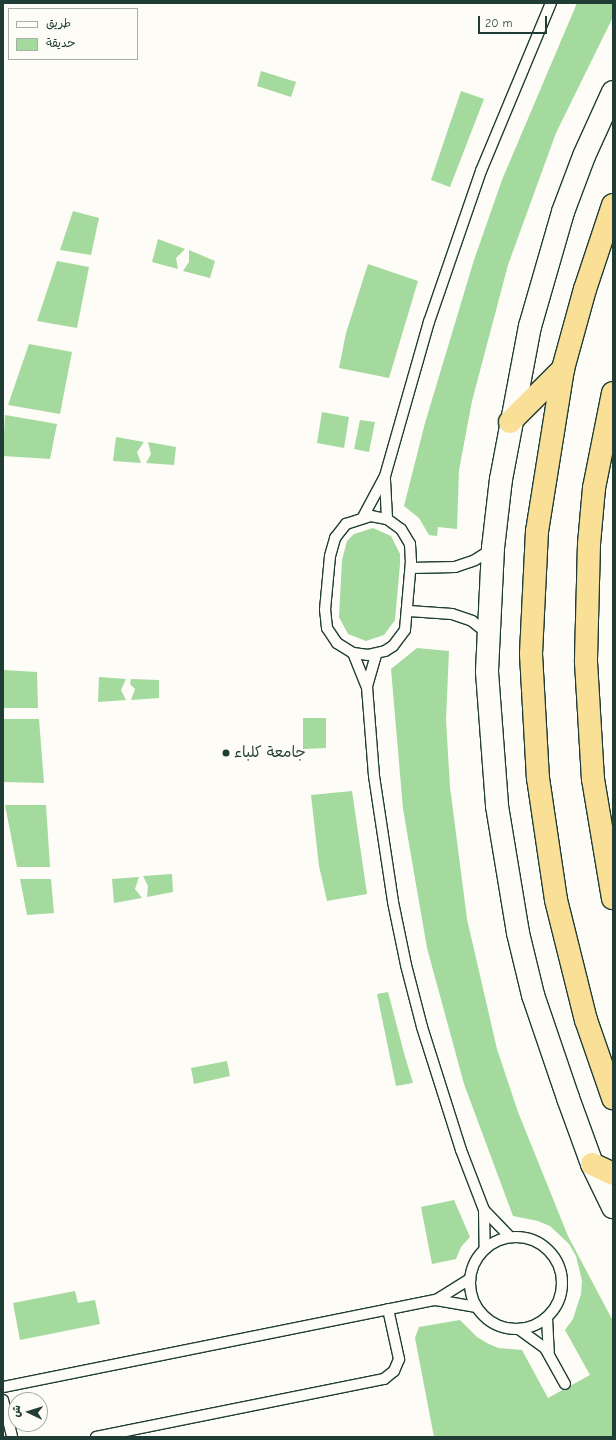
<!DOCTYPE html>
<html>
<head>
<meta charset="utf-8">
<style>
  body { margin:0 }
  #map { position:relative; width:616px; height:1440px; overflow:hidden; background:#fdfcf7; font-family:"Comic Neue","Playpen Sans Arabic",sans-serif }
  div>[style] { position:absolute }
  .green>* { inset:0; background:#a4da9d }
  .roads { filter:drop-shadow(1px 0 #1f3d34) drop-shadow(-1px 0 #1f3d34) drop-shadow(0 1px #1f3d34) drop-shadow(0 -1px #1f3d34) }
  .lane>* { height:10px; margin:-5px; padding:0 5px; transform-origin:5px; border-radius:5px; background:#fdfcf7 }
  .lane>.ring { margin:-5px; padding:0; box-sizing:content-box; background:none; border:10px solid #fdfcf7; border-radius:50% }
  .secondary>* { height:22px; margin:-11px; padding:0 11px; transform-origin:11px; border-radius:11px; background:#fdfcf7 }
  .highway>* { height:22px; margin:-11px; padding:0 11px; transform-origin:11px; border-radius:11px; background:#fadf96 }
  .dots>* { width:11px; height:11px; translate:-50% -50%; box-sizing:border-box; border:2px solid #fdfcf7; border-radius:50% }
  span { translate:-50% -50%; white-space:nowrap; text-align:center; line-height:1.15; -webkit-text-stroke:3px #fdfcf7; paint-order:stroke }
  .poi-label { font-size:15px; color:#1f3d34 }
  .left { translate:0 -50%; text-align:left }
  .frame { position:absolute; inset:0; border:4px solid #1f3d34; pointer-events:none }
  .legend { position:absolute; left:8px; top:8px; width:130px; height:52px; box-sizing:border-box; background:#fdfcf7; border:1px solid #a4b0a9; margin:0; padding:5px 7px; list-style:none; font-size:12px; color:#1f3d34 }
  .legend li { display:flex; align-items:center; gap:8px; height:20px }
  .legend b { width:20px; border:1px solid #a4b0a9 }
  .north { position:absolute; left:8px; top:1392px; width:40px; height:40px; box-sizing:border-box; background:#fdfcf7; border:1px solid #a4b0a9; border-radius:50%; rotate:274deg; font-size:11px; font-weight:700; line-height:16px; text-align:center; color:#1f3d34 }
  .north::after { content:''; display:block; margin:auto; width:14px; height:18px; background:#1f3d34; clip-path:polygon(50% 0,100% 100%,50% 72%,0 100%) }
  .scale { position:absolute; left:478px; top:16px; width:69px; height:18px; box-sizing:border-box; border:2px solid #1f3d34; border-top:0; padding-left:5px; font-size:12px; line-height:14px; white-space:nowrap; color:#1f3d34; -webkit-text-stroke:3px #fdfcf7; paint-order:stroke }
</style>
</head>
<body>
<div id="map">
  <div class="green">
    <i style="clip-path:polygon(577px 3px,613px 3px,613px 17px,556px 133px,508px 265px,472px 401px,459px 470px,457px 529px,438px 527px,437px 536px,429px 535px,419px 518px,404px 506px,425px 423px,474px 260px,502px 180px)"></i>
    <i style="clip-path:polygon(261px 71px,296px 82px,291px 97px,257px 86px)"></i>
    <i style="clip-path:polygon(461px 91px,484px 99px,450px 187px,431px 180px)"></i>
    <i style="clip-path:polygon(73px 211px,99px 218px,91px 255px,60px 250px)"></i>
    <i style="clip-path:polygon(158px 239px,185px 249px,176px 258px,178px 269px,152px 262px)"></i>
    <i style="clip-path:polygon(189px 250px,215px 261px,210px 278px,183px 271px,189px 262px)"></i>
    <i style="clip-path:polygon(57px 261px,89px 267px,77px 328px,37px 321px)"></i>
    <i style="clip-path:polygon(368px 264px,418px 281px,389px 378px,339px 368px,346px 333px)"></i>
    <i style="clip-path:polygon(29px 344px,72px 352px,60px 414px,8px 405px)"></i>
    <i style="clip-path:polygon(322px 412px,349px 417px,344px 448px,317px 443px)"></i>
    <i style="clip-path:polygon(5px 415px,57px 424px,50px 459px,3px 456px)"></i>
    <i style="clip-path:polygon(360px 420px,375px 422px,369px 452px,354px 449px)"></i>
    <i style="clip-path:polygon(116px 437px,144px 442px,137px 452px,141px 463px,113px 461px)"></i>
    <i style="clip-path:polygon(148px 442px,176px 447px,174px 465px,146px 463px,151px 454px)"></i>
    <i style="clip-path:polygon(373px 528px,391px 536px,400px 554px,400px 564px,395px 620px,384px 635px,366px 641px,348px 634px,339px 617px,342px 560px,347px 541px,354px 534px)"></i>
    <i style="clip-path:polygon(417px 648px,449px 651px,446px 720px,450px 787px,467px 919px,497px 1049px,518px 1112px,568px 1236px,613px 1321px,613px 1437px,434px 1437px,415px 1338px,419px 1327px,460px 1320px,477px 1337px,487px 1343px,498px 1348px,522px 1350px,548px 1398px,590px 1375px,565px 1330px,573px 1319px,581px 1294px,582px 1281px,576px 1256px,569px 1244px,550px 1226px,538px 1221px,513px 1216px,464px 1084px,427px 948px,403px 809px,391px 669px)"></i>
    <i style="clip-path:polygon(3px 670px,37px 672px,38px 708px,3px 708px)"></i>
    <i style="clip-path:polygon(99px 677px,126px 679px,121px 690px,126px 700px,98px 702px)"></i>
    <i style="clip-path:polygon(131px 679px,159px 680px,159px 698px,131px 700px,135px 689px,130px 684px)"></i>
    <i style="clip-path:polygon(303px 718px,326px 718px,326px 748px,303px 749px)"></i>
    <i style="clip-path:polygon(3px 719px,39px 719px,44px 783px,3px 782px)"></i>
    <i style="clip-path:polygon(352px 791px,367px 894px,327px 901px,319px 866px,311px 795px)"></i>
    <i style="clip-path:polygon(5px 805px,46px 805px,50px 867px,17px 867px)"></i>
    <i style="clip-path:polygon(172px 874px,173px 892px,147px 897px,148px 886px,143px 876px)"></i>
    <i style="clip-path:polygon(139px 877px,135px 889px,142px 898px,114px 903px,112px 879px)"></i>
    <i style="clip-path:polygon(20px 879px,51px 879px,54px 913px,27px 915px)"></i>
    <i style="clip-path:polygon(388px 992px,404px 1053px,413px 1083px,396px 1086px,377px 994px)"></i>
    <i style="clip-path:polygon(227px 1061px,230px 1076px,194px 1084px,191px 1068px)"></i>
    <i style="clip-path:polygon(454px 1200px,470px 1237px,461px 1247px,456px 1259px,432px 1264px,421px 1207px)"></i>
    <i style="clip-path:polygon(75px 1291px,78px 1303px,95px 1300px,100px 1324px,20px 1340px,13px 1303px)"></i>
  </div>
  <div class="roads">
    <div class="lane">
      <i style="left:385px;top:480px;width:39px;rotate:87deg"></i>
      <i style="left:371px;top:516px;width:16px;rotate:11deg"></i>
      <i style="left:387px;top:519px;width:17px;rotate:36deg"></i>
      <i style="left:401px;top:529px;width:17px;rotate:59deg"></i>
      <i style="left:410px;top:544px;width:17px;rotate:87deg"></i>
      <i style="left:411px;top:561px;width:69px;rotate:95deg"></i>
      <i style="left:405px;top:630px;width:20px;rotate:127deg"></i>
      <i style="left:393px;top:646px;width:9px;rotate:148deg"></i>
      <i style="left:385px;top:651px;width:17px;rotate:167deg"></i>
      <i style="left:368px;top:655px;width:15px;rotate:-172deg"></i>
      <i style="left:353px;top:653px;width:19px;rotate:-148deg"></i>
      <i style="left:337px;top:643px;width:18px;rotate:-124deg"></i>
      <i style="left:327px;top:628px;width:18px;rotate:-96deg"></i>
      <i style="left:325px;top:610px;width:54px;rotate:-84.7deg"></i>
      <i style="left:330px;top:556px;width:19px;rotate:-74deg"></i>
      <i style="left:335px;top:538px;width:18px;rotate:-52deg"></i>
      <i style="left:346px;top:524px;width:26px;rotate:-18deg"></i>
      <i style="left:363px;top:517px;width:47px;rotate:-61.8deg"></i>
      <i style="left:385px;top:476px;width:160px;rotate:-74.1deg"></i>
      <i style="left:429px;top:322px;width:160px;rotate:-71deg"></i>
      <i style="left:481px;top:171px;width:182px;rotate:-67.4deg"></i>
      <i style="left:411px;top:568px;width:44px;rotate:-1.3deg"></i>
      <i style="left:455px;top:567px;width:21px;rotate:-19deg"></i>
      <i style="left:475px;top:560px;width:20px;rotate:-33deg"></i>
      <i style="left:409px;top:611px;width:43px;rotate:4deg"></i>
      <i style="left:452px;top:614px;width:21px;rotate:19deg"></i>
      <i style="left:472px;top:621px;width:21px;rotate:39deg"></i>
      <i style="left:353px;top:653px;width:35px;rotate:68deg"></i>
      <i style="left:376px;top:655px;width:33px;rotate:106deg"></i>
      <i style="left:367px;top:687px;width:89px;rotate:85.5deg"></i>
      <i style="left:374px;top:776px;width:127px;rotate:81.4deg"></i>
      <i style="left:393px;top:902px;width:64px;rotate:78.3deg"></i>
      <i style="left:406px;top:965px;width:64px;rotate:75.5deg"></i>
      <i style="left:422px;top:1027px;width:129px;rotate:72.4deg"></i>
      <i style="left:461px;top:1150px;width:64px;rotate:69deg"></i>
      <i style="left:484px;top:1210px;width:37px;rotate:46deg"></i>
      <i style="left:484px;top:1210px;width:39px;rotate:89deg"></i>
      <i class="ring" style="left:470px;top:1237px;width:82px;height:82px"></i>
      <i style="left:436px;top:1300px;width:41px;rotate:9.9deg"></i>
      <i style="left:547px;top:1318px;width:34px;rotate:87deg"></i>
      <i style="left:520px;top:1330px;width:31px;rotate:36deg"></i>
      <i style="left:545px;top:1348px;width:41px;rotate:60.9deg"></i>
      <i style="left:3px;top:1387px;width:442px;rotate:-11.4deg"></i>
      <i style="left:436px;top:1300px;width:40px;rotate:-32deg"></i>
      <i style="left:3px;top:1400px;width:38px;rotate:76deg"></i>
      <i style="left:96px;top:1437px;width:294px;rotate:-11.4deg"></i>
      <i style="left:384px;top:1379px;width:13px;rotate:-39deg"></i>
      <i style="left:394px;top:1371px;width:13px;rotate:-67deg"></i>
      <i style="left:399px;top:1359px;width:51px;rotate:-102.4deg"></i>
    </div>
    <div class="secondary">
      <i style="left:613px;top:92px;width:70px;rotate:114.4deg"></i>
      <i style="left:584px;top:156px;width:60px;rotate:110.6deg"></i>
      <i style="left:563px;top:212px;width:119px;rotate:106.1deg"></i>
      <i style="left:530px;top:326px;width:156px;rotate:100.7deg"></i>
      <i style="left:501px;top:479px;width:69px;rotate:96.6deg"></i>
      <i style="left:493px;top:548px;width:124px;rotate:92.8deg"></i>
      <i style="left:487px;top:672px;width:134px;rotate:85.7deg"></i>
      <i style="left:497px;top:806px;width:129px;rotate:80.6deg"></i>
      <i style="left:518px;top:933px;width:64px;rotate:76.4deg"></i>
      <i style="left:533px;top:995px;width:109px;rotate:71.2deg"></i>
      <i style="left:568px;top:1098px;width:70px;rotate:70deg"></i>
      <i style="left:592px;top:1164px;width:48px;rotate:64deg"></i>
    </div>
    <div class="highway">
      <i style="left:613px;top:205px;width:89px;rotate:108.4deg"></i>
      <i style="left:585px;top:289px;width:83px;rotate:105.4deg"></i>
      <i style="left:563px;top:369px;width:164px;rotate:99.1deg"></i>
      <i style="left:537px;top:531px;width:123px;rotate:92.8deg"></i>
      <i style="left:531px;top:654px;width:124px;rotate:86.8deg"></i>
      <i style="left:538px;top:778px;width:123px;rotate:81.6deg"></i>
      <i style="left:556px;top:900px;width:124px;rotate:76deg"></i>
      <i style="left:586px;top:1020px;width:83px;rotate:70.9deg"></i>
      <i style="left:613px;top:393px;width:97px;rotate:101.3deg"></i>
      <i style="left:594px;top:488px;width:56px;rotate:95.1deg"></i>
      <i style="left:589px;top:544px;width:118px;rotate:91.5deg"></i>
      <i style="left:586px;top:662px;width:117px;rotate:86.6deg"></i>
      <i style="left:593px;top:779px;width:121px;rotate:80.5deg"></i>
      <i style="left:510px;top:422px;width:75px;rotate:-45deg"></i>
      <i style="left:592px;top:1164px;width:23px;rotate:25deg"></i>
    </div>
  </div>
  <div class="dots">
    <i style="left:226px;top:753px;background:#1f3d34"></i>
  </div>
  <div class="poi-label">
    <span class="left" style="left:234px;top:753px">جامعة كلباء</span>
  </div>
  <div class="frame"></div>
  <ul class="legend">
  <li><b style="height:5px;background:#fdfcf7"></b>طريق</li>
  <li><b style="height:11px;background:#a4da9d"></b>حديقة</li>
  </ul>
  <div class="north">ش</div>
  <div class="scale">20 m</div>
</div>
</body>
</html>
